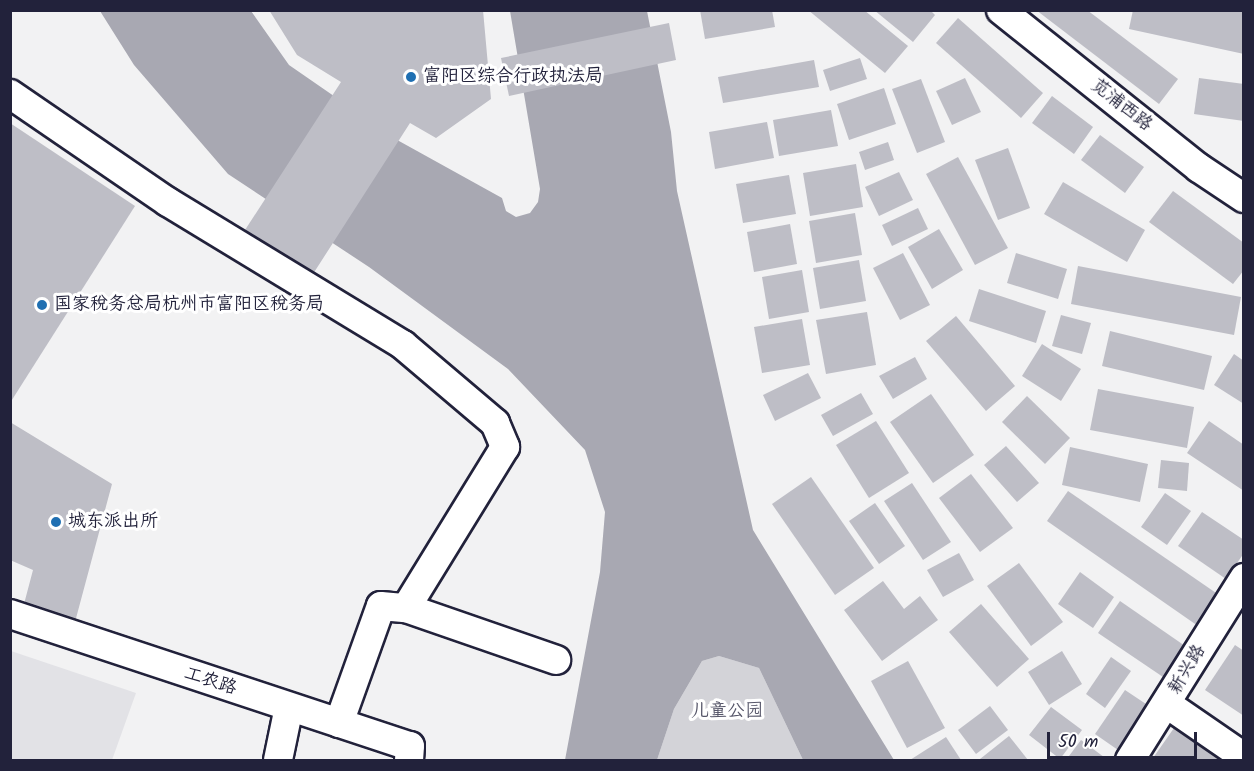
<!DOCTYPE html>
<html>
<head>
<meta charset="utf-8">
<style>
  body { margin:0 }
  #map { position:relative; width:1254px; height:771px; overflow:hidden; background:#f2f2f3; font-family:Kalam,"LXGW WenKai TC",sans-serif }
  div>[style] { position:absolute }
  .built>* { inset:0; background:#e2e2e6 }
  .green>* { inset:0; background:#d3d3d8 }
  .water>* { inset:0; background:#a8a8b2 }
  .building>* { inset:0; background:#bebec6 }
  .roads { filter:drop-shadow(2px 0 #22223b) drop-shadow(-2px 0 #22223b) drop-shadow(0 2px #22223b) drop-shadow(0 -2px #22223b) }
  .minor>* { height:28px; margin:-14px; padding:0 14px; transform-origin:14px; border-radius:14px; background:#fff }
  .dots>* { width:16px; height:16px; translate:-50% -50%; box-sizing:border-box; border:3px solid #fff; border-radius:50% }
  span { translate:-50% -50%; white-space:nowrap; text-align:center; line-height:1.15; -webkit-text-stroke:6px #fff; paint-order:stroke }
  .poi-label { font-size:18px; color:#22223b }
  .left { translate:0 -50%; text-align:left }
  .street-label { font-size:18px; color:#22223b }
  .park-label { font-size:18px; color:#57576a }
  .frame { position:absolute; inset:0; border:12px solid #22223b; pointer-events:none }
  .scale { position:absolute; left:1047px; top:732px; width:150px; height:27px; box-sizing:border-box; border:3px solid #22223b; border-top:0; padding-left:8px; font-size:18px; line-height:21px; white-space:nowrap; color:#22223b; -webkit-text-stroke:4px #fff; paint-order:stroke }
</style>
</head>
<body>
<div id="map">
  <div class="built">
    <i style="clip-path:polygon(11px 651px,136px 693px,112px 760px,11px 760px)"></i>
  </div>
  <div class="green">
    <i style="clip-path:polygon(719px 656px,759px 668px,803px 760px,657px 760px,674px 709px,702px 661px)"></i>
  </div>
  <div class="water">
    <i style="clip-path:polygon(100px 11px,251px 11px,289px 65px,399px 141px,502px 198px,506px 211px,516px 217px,530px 213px,538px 202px,540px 189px,510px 11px,647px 11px,671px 132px,677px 191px,753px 530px,894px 760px,803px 760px,759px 668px,719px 656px,702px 661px,674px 709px,657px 760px,565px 760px,600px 572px,605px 512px,585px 450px,508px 369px,369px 267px,228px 174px,134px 65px)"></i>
  </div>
  <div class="building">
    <i style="clip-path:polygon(269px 10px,483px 10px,491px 99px,436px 138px,410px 123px,313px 274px,245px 230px,341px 82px,297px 55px)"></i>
    <i style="clip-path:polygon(700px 10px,772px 10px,775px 27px,705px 39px)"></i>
    <i style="clip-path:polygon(808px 10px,864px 10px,908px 46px,885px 73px)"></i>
    <i style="clip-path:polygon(874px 10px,930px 10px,935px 15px,913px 42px)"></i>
    <i style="clip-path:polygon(1036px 10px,1087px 10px,1178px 79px,1159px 104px)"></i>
    <i style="clip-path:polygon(1133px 10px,1244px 11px,1244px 54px,1129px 29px)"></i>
    <i style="clip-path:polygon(958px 18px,1043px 93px,1021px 118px,936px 43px)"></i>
    <i style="clip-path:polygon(669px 23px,676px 60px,509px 96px,501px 58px)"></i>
    <i style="clip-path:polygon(860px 58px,867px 79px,830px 91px,823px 70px)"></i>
    <i style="clip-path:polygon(814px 60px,819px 87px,723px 103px,718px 77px)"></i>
    <i style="clip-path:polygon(965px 78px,981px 112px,952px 125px,936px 91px)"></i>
    <i style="clip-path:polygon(1199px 78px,1244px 84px,1244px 121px,1194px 114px)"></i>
    <i style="clip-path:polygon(921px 79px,945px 142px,917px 153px,892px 89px)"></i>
    <i style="clip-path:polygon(884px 88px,896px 124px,849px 140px,837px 104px)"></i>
    <i style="clip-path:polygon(1052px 96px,1093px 127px,1074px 154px,1032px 123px)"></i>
    <i style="clip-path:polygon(831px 110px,838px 146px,779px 156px,773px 120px)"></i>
    <i style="clip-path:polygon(767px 122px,774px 158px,715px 169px,709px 132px)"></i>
    <i style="clip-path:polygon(10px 123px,135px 206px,10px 403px)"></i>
    <i style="clip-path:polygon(1100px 135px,1144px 167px,1125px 193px,1081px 160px)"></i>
    <i style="clip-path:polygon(888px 142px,894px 160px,865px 170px,859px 152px)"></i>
    <i style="clip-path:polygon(1008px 148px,1030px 208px,998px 220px,975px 160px)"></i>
    <i style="clip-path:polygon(958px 157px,1008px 248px,975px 265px,926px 174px)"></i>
    <i style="clip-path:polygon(856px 164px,863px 207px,810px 216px,803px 173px)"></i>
    <i style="clip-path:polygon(899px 172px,913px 200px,879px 216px,865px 187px)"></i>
    <i style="clip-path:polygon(789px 175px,796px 214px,743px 223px,736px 184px)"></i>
    <i style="clip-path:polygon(1063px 182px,1145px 230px,1127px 262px,1044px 214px)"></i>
    <i style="clip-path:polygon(1173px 191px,1244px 243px,1244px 270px,1233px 284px,1149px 222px)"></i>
    <i style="clip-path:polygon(918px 208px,928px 229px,892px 246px,882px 225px)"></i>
    <i style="clip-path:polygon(855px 213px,862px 255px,816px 263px,809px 221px)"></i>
    <i style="clip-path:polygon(790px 224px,797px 264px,754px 272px,747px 232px)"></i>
    <i style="clip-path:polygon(939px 229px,963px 270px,932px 289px,908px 247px)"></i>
    <i style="clip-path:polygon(903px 253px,930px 305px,900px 320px,873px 268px)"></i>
    <i style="clip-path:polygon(1016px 253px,1067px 269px,1058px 299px,1007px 283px)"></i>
    <i style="clip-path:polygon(859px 260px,866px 301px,820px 309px,813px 268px)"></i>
    <i style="clip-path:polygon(1078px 266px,1241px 297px,1234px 335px,1071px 304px)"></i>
    <i style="clip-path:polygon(802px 270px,809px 312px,769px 319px,762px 277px)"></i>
    <i style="clip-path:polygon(979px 289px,1046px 311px,1036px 343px,969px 321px)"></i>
    <i style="clip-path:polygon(867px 312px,876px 365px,826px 374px,816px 320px)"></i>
    <i style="clip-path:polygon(1061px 315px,1091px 323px,1082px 354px,1052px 346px)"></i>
    <i style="clip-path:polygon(956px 316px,1015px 386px,986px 411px,926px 341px)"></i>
    <i style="clip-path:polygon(802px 319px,810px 365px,762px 373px,754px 327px)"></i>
    <i style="clip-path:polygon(1110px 331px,1212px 356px,1204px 390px,1102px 366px)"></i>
    <i style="clip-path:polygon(1042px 344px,1081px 369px,1061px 401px,1022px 376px)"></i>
    <i style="clip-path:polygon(1234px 354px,1244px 361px,1244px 404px,1214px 385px)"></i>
    <i style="clip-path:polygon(915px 357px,927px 379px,893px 399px,879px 376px)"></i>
    <i style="clip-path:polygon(808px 373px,821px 398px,775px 421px,763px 395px)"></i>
    <i style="clip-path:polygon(1098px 389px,1194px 407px,1187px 448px,1090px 430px)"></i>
    <i style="clip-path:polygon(861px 393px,873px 414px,833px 436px,821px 415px)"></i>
    <i style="clip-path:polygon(931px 394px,974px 455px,933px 483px,890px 422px)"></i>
    <i style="clip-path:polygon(1027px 396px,1070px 438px,1045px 464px,1002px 422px)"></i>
    <i style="clip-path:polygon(876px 421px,909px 473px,869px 498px,836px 445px)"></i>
    <i style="clip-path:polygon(1209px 421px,1244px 445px,1244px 491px,1187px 453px)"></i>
    <i style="clip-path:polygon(10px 422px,112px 484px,75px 622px,24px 604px,33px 570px,10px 560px)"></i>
    <i style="clip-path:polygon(1006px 446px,1039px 483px,1017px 502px,984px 465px)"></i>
    <i style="clip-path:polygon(1070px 447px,1148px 464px,1140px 502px,1062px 485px)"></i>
    <i style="clip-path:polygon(1161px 460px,1189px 463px,1187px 491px,1158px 488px)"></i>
    <i style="clip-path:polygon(971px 474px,1013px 528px,980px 552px,939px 498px)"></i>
    <i style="clip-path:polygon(811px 477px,874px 568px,835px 595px,772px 504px)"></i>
    <i style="clip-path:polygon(912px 483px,951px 542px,923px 560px,884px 501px)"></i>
    <i style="clip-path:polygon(1068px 491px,1219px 595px,1198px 626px,1047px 521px)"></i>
    <i style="clip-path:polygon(1165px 493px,1191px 511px,1167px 545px,1141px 527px)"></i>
    <i style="clip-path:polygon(875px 503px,905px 546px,879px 564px,849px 521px)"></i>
    <i style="clip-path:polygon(1202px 512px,1244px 540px,1244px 553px,1226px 579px,1178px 546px)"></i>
    <i style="clip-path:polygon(959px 553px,974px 580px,943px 597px,927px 570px)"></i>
    <i style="clip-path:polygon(1019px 563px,1063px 622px,1031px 646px,987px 586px)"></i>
    <i style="clip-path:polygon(1080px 572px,1114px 597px,1093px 628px,1058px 604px)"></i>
    <i style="clip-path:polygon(883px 581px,904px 609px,920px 596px,938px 620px,882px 661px,844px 610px)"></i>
    <i style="clip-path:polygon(1120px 601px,1188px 648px,1166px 679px,1098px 633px)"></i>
    <i style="clip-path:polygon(981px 604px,1029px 659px,997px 687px,949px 632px)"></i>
    <i style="clip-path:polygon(1235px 645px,1244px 651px,1244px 716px,1205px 690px)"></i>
    <i style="clip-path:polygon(1062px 651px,1082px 684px,1049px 705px,1028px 672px)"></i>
    <i style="clip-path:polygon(1111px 657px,1131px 671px,1105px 708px,1086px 694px)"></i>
    <i style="clip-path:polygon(908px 661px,945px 728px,907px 748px,871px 681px)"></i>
    <i style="clip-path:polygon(1125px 690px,1149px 706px,1118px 750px,1095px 734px)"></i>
    <i style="clip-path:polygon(990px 706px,1008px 730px,976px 754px,958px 730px)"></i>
    <i style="clip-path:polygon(1051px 707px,1082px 730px,1060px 759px,1029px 735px)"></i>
    <i style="clip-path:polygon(1174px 728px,1211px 754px,1221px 760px,1156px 760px,1153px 758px)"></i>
    <i style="clip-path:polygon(1009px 736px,1028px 760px,981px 760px,980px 759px)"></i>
    <i style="clip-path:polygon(946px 737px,961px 760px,910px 760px)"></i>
    <i style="clip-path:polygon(1081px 740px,1108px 760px,1066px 760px)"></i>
  </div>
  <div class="roads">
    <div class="minor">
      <i style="left:1001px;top:10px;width:253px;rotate:38.6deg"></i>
      <i style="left:1199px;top:168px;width:54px;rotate:33.7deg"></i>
      <i style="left:10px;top:94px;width:191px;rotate:34.4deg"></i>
      <i style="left:168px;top:202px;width:275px;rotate:31.3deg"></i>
      <i style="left:403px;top:345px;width:121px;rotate:40.3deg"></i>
      <i style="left:495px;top:423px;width:26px;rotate:67deg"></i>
      <i style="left:505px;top:447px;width:189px;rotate:121.6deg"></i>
      <i style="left:406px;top:608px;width:159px;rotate:19.1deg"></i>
      <i style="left:10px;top:614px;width:421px;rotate:18.3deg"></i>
      <i style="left:410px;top:746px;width:14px;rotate:94deg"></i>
      <i style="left:1167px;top:704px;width:93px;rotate:34.5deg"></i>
      <i style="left:339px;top:723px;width:124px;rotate:-70.3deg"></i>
      <i style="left:381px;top:606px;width:25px;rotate:5deg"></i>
      <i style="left:278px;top:760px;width:54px;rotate:-78.3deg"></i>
      <i style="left:1130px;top:760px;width:215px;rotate:-57.9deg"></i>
    </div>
  </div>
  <div class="dots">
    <i style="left:411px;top:77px;background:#1f6fb2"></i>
    <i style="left:42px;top:305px;background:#1f6fb2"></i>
    <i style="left:56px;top:522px;background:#1f6fb2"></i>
  </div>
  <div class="poi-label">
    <span class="left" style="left:423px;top:77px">富阳区综合行政执法局</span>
    <span class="left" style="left:54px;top:305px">国家税务总局杭州市富阳区税务局</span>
    <span class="left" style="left:68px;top:522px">城东派出所</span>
  </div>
  <div class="street-label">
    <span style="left:1121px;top:106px;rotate:38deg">苋浦西路</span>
    <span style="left:1188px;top:670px;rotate:-59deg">新兴路</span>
    <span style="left:210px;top:682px;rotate:18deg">工农路</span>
  </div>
  <div class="park-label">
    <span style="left:727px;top:712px">儿童公园</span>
  </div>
  <div class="frame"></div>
  <div class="scale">50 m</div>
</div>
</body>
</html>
